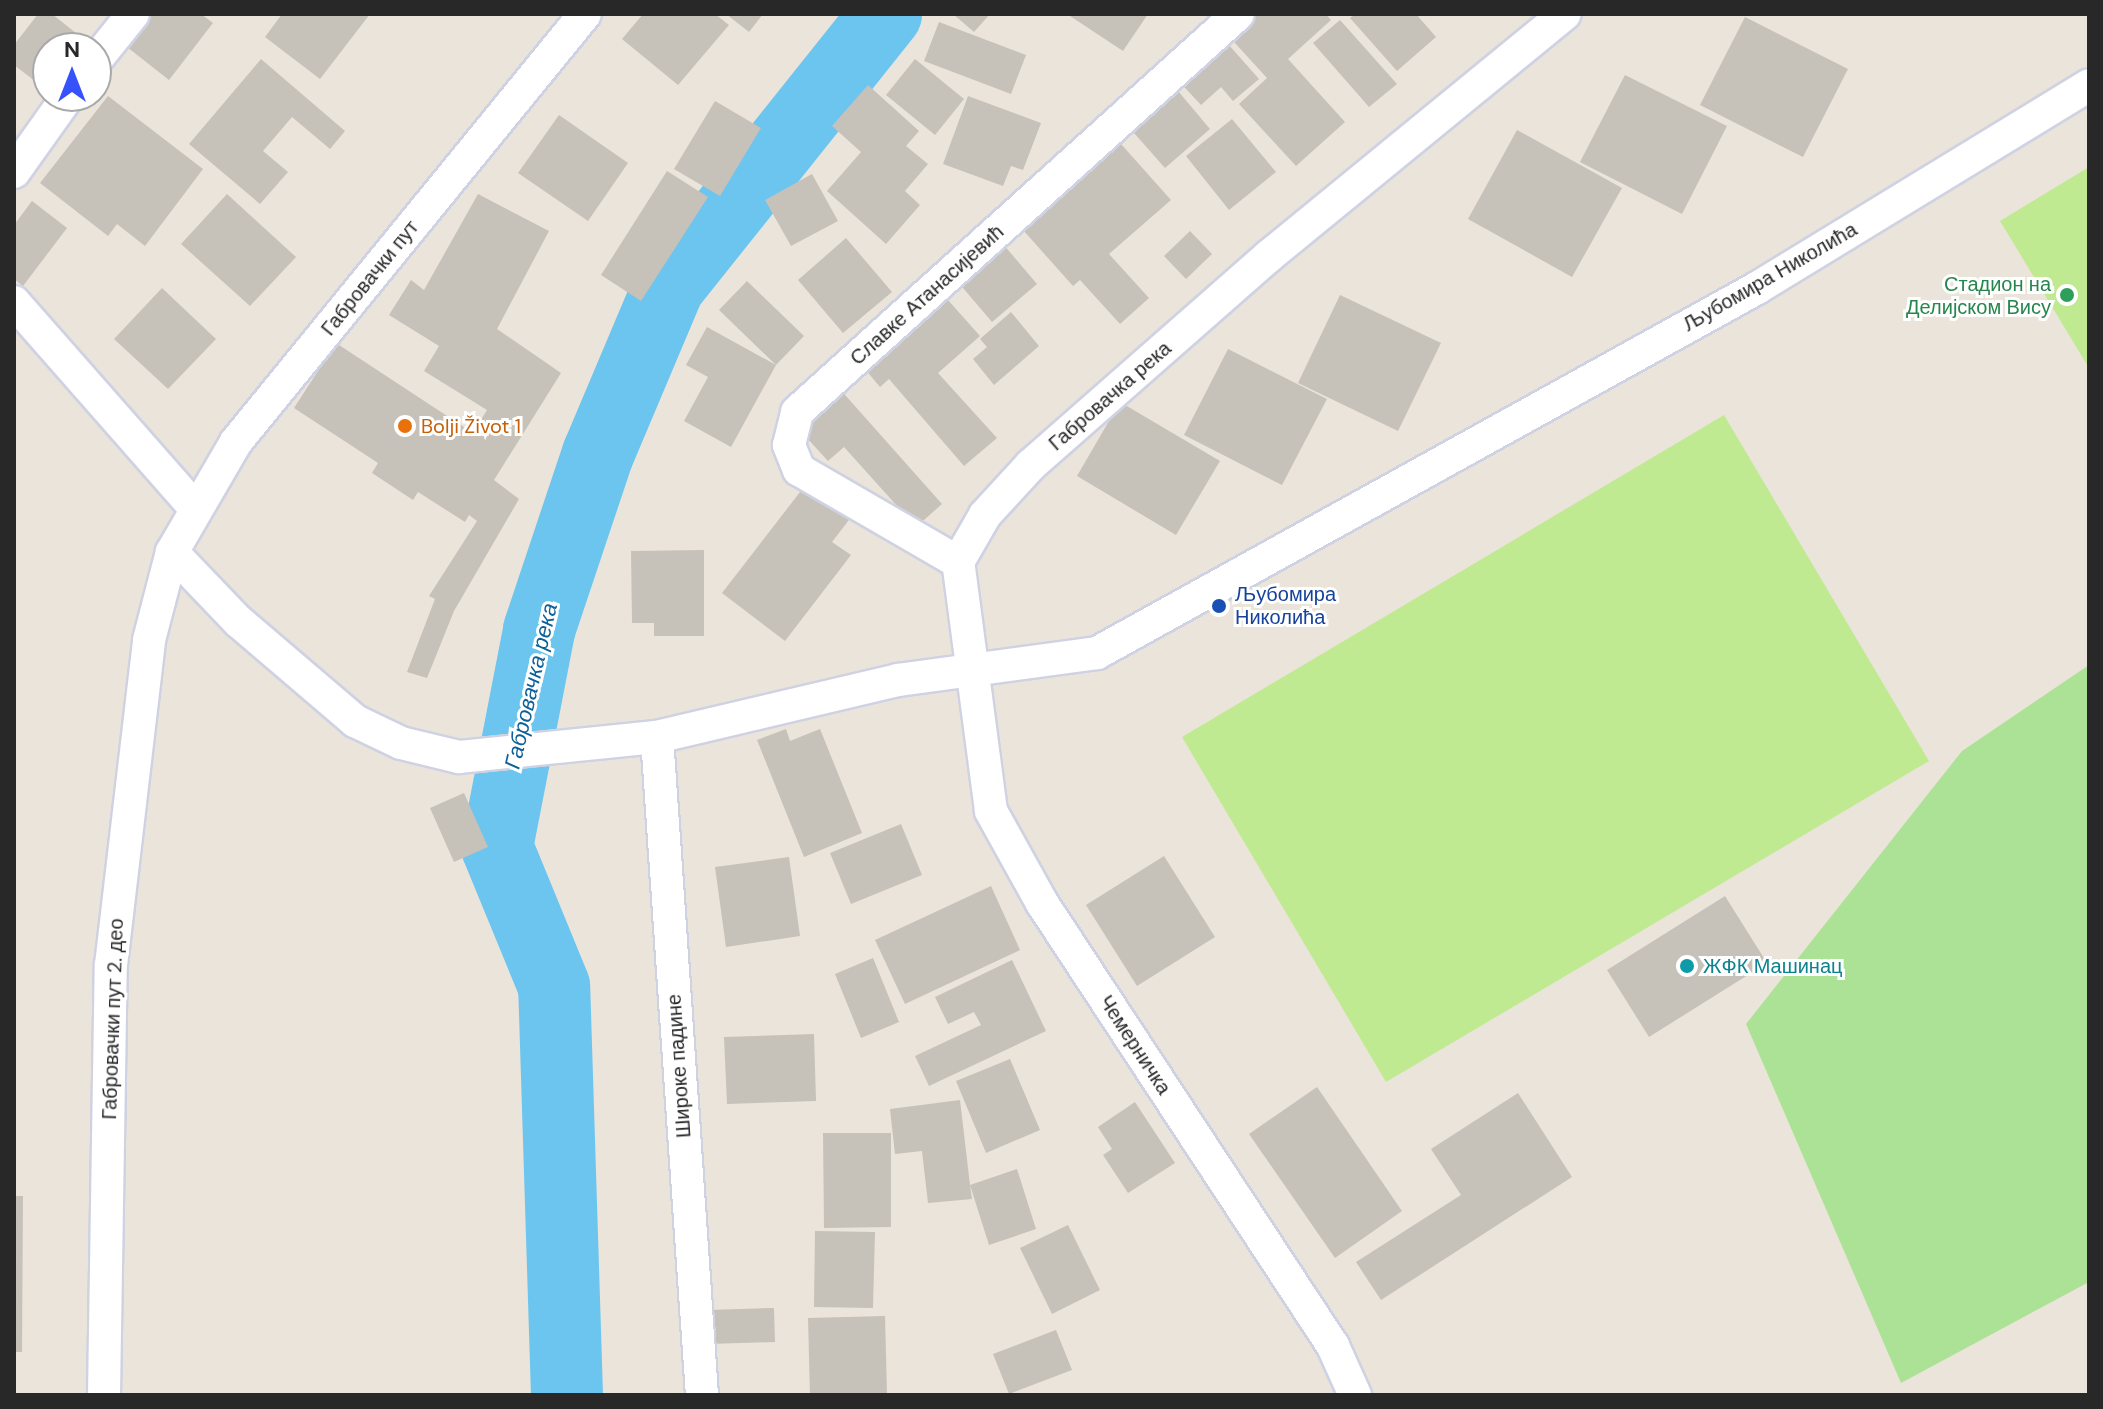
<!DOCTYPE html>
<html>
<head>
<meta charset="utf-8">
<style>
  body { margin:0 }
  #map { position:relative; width:2103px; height:1409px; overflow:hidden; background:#ebe4da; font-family:"DM Sans",sans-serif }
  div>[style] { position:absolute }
  .green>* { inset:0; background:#ace295 }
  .pitch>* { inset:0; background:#c0ea91 }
  .river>* { height:72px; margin:-36px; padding:0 36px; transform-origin:36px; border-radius:36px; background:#6bc5ee }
  .building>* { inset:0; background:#c6c1b9 }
  .roads { filter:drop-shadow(2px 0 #cfd2e2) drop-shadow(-2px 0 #cfd2e2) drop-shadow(0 2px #cfd2e2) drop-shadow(0 -2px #cfd2e2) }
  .minor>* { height:32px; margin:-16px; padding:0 16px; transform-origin:16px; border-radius:16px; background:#fff }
  .dots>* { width:22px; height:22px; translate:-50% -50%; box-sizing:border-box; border:4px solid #fff; border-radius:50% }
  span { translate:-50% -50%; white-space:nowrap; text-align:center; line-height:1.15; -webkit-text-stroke:6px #fff; paint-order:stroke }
  .street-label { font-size:20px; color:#282828 }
  .leisure-label { font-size:20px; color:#27864d }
  .right { translate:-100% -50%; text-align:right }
  .food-label { font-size:20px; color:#c56008 }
  .left { translate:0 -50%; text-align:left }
  .transit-label { font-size:20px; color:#164399 }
  .culture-label { font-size:20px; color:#0d838f }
  .water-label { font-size:22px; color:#0d6198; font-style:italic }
  .frame { position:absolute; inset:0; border:16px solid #282828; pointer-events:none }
  .north { position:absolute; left:32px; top:32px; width:80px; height:80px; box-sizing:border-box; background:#fff; border:2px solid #a9a9a9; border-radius:50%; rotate:0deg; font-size:22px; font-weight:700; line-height:32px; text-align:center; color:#282828 }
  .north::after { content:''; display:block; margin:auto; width:28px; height:36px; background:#3752fa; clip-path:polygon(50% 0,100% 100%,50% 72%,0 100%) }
</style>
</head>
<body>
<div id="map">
  <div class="green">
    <i style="clip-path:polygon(2089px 665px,2089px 1282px,1901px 1383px,1746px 1024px,1962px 751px)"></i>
  </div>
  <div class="pitch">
    <i style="clip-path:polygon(2089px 167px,2089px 368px,2000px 221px)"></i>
    <i style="clip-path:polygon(1724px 415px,1929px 761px,1386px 1082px,1182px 737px)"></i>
  </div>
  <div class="river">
    <i style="left:567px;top:1395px;width:409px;rotate:-91.8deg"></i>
    <i style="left:554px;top:986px;width:150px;rotate:-112.3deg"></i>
    <i style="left:497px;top:847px;width:221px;rotate:-79deg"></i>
    <i style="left:539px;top:630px;width:186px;rotate:-71.5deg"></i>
    <i style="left:598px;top:454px;width:182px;rotate:-67.1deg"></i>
    <i style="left:669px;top:286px;width:348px;rotate:-51.4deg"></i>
  </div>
  <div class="building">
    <i style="clip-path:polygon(38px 14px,52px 14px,86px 41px,81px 48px,48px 48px,48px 91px,14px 65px,14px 45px)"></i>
    <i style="clip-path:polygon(152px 14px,201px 14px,213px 23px,169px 80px,127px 47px)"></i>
    <i style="clip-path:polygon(282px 14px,370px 14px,320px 79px,265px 37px)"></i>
    <i style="clip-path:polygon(643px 14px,715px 14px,729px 25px,678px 85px,622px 39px)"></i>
    <i style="clip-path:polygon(726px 14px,763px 14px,749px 32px)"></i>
    <i style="clip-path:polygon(953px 14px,990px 14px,974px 32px)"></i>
    <i style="clip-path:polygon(1067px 14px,1148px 14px,1123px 51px)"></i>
    <i style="clip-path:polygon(1242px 14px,1326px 14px,1331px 20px,1288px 59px,1345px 122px,1296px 166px,1239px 104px,1267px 78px,1224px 31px)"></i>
    <i style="clip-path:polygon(1355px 14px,1416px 14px,1436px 37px,1397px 71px,1350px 18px)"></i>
    <i style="clip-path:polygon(1745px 17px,1848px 69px,1803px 157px,1700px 105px)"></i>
    <i style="clip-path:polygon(1340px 20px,1397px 84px,1369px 107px,1313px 43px)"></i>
    <i style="clip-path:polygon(939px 22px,1026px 55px,1011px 94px,924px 61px)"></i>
    <i style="clip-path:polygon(1221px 36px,1259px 79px,1233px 101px,1221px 87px,1201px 105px,1175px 77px)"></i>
    <i style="clip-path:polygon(261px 59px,345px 131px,330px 149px,292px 117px,263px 151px,288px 172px,260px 204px,189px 144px)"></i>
    <i style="clip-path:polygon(915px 59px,964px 99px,935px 135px,886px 95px)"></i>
    <i style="clip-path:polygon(1625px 75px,1727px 126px,1682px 214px,1580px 162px)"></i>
    <i style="clip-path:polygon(868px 85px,919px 131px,906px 146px,928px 164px,905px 191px,920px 205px,886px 244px,827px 191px,861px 152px,832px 126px)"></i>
    <i style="clip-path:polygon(1173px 85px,1210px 129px,1165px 168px,1127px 125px)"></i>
    <i style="clip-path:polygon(108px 96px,203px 169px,145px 246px,117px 224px,108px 236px,40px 183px)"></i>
    <i style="clip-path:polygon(968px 96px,1041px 123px,1023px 170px,1011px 166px,1003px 186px,943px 164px)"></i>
    <i style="clip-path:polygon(715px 101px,761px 128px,720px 196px,674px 169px)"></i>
    <i style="clip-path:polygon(559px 115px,628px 163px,588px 221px,518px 173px)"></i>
    <i style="clip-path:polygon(1232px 119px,1276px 172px,1229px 210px,1186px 156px)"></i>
    <i style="clip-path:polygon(1517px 130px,1622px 188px,1572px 277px,1468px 219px)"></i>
    <i style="clip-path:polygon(1121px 144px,1171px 200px,1109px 254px,1149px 298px,1120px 324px,1080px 280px,1073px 286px,1023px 230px)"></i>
    <i style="clip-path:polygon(667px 171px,708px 197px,641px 301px,601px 275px)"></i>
    <i style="clip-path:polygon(812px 174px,838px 221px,791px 246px,765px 200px)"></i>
    <i style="clip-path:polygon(227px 194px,296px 257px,250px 306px,181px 244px)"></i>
    <i style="clip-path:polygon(478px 194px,549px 231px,497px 329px,561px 373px,494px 480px,519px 499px,454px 611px,427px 678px,407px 672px,435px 599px,429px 596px,477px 521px,469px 515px,465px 522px,418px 492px,413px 500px,372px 473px,378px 463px,294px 408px,336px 343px,473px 433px,487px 410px,424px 371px,439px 346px,389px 315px,411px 280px,424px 290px)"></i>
    <i style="clip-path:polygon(32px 201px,67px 228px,23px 286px,14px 279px,14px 225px)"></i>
    <i style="clip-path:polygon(1190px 231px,1212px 254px,1186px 279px,1164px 256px)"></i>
    <i style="clip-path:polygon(997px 237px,1037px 284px,992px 322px,952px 275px)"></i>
    <i style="clip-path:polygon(846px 238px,892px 292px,843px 333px,798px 280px)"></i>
    <i style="clip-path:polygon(747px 281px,804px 336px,776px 365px,731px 447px,684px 421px,708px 377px,686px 365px,707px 327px,776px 365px,719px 310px)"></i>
    <i style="clip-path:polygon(162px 288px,216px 339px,168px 389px,114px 339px)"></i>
    <i style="clip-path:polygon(939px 290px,980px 336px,938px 373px,997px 438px,964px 466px,889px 379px,880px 387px,860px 363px)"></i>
    <i style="clip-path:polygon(1340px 295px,1441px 343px,1398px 431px,1298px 383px)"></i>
    <i style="clip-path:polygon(1011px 312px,1039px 346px,994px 385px,973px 359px,987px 347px,980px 339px)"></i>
    <i style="clip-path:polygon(1228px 349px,1327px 399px,1282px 485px,1184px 435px)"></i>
    <i style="clip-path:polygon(838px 387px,942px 504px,916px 527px,844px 447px,828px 461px,795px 425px)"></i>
    <i style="clip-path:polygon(1120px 402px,1220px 461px,1176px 535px,1077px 476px)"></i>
    <i style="clip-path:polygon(807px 483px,852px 516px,832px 542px,851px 555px,785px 641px,722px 593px)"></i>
    <i style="clip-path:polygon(704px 550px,704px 636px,654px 636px,654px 623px,632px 623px,631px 551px)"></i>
    <i style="clip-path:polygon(786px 729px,790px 741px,820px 729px,862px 833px,804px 857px,757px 740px)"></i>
    <i style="clip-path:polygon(464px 793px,488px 847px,454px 862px,430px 808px)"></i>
    <i style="clip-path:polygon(901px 824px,922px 875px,851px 904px,830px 853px)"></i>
    <i style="clip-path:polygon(1164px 856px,1215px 937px,1137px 986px,1086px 905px)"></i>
    <i style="clip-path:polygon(789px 857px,800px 936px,726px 947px,715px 867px)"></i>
    <i style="clip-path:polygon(991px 886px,1020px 950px,905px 1004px,875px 940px)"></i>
    <i style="clip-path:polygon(1725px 896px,1767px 963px,1649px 1037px,1607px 970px)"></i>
    <i style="clip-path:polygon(873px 958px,899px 1022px,861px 1038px,835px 974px)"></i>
    <i style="clip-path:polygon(1012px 960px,1046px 1031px,929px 1086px,915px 1056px,981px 1025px,974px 1012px,948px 1024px,935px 997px)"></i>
    <i style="clip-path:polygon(814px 1034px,816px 1101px,727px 1104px,724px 1037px)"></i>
    <i style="clip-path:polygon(1010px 1059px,1040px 1130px,986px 1153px,956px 1081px)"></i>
    <i style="clip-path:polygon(1317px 1087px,1402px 1211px,1335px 1258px,1249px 1134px)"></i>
    <i style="clip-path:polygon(1518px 1093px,1572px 1177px,1381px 1300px,1356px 1262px,1461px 1195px,1431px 1149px)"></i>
    <i style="clip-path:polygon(960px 1100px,970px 1185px,1017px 1169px,1036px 1229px,989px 1245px,970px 1185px,972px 1199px,928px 1203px,922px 1151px,895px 1154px,890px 1109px)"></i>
    <i style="clip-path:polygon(1135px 1102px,1175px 1163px,1128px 1193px,1103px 1155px,1112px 1149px,1098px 1127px)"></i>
    <i style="clip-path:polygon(823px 1133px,891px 1133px,891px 1227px,824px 1228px)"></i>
    <i style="clip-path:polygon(14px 1196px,23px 1196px,22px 1352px,14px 1352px)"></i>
    <i style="clip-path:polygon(1068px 1225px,1100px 1290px,1052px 1314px,1020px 1248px)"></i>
    <i style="clip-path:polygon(815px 1231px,875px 1232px,873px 1308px,814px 1307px)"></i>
    <i style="clip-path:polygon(774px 1308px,775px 1342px,709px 1344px,708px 1310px)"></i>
    <i style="clip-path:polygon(885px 1316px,887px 1395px,810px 1395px,808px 1318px)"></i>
    <i style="clip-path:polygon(1056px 1330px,1072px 1370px,1009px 1394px,993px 1354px)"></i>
  </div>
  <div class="roads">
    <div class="minor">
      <i style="left:96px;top:60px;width:59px;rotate:-51.2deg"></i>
      <i style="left:14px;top:172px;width:93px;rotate:-54.6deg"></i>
      <i style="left:14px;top:302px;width:274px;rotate:48.7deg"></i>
      <i style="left:172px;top:552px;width:95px;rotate:46.3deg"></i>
      <i style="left:238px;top:621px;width:154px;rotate:40.5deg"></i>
      <i style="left:355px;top:721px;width:51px;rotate:25.6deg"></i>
      <i style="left:401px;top:743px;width:60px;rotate:13.6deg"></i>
      <i style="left:459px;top:757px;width:199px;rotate:-5.8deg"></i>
      <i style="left:657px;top:737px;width:248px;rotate:-13.3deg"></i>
      <i style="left:898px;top:680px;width:201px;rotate:-7.7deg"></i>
      <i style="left:1097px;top:653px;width:754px;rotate:-28.94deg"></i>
      <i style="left:1757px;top:288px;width:389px;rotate:-31.4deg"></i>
      <i style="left:958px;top:562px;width:184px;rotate:-149.9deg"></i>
      <i style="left:799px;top:470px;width:27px;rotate:-112deg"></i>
      <i style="left:789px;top:445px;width:34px;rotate:-76deg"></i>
      <i style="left:797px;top:412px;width:594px;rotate:-42.07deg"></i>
      <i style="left:657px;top:737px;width:660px;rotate:86.09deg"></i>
      <i style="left:104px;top:1395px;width:430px;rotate:-89.1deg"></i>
      <i style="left:111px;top:965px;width:327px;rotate:-83.3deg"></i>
      <i style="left:149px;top:640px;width:91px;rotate:-75.4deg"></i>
      <i style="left:172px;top:552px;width:127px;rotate:-59.8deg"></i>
      <i style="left:236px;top:442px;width:552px;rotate:-50.81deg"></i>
      <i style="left:1355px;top:1395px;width:54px;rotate:-114.2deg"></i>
      <i style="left:1333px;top:1346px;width:530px;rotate:-123.3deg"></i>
      <i style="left:1042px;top:903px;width:105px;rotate:-119deg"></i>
      <i style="left:991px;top:811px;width:251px;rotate:-97.5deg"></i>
      <i style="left:958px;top:562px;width:54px;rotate:-60.1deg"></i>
      <i style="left:985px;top:515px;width:68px;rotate:-47.4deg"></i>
      <i style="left:1031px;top:465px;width:317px;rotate:-41.3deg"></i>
      <i style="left:1269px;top:256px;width:382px;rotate:-39.3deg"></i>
    </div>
  </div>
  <div class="dots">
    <i style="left:2067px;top:295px;background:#2e9e5b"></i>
    <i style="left:405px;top:426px;background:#e8710a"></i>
    <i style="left:1219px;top:606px;background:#1a4fb4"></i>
    <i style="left:1687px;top:966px;background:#0f9aa8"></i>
  </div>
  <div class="street-label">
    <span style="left:1770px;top:277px;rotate:-30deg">Љубомира Николића</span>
    <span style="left:370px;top:278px;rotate:-51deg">Габровачки пут</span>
    <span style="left:927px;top:295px;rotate:-42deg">Славке Атанасијевић</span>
    <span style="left:1110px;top:396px;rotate:-41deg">Габровачка река</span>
    <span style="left:113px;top:1019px;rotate:-88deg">Габровачки пут 2. део</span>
    <span style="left:1135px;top:1045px;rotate:57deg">Чемерничка</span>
    <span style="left:679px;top:1066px;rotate:-94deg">Широке падине</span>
  </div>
  <div class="leisure-label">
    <span class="right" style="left:2051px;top:296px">Стадион на<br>Делијском Вису</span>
  </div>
  <div class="food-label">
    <span class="left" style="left:421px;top:426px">Bolji Život 1</span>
  </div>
  <div class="transit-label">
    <span class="left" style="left:1235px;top:606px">Љубомира<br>Николића</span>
  </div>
  <div class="culture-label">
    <span class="left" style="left:1703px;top:966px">ЖФК Машинац</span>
  </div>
  <div class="water-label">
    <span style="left:531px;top:686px;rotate:-77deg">Габровачка река</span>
  </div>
  <div class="frame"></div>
  <div class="north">N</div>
</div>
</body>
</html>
